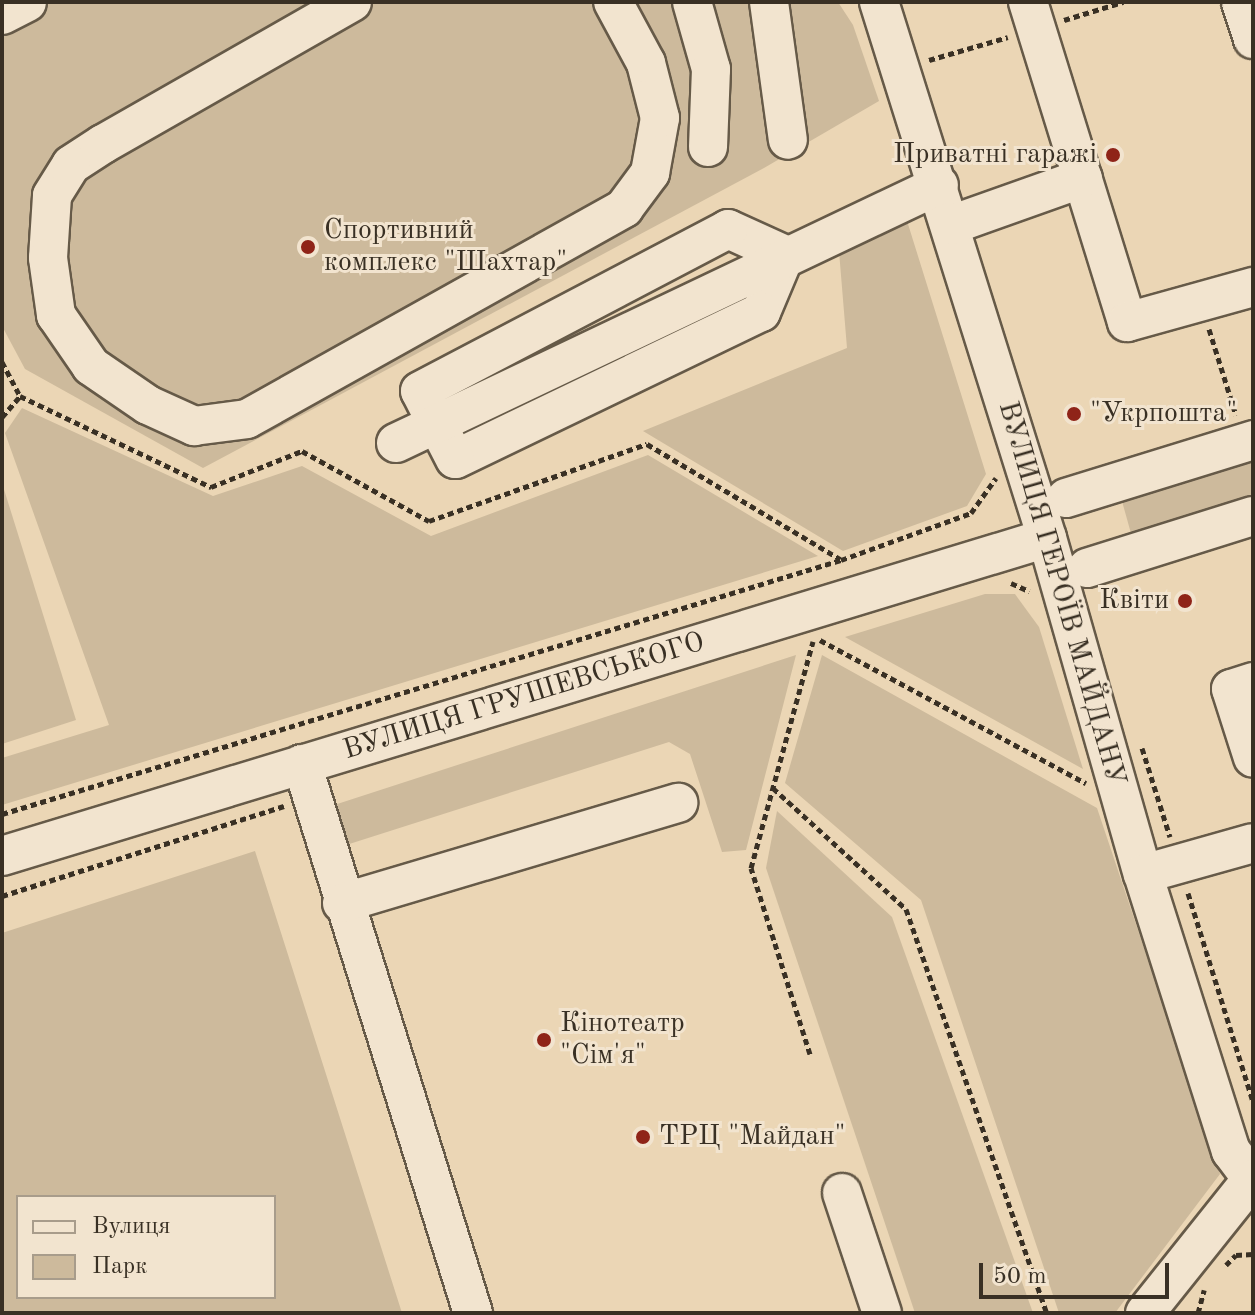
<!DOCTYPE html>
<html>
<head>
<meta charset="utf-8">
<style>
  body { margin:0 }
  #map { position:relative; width:1255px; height:1315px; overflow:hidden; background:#ebd6b5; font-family:"Old Standard TT",serif }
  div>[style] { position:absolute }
  .green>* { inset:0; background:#cdba9c }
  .path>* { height:5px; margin-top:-2.5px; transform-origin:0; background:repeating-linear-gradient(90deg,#393024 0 6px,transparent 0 10px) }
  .roads { filter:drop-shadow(2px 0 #665a48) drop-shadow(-2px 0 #665a48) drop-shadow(0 2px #665a48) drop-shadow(0 -2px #665a48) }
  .minor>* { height:38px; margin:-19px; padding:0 19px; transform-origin:19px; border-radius:19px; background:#f2e4cf }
  .dots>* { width:22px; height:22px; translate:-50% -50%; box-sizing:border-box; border:4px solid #f2e4cf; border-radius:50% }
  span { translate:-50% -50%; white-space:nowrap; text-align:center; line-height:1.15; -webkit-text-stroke:6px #f2e4cf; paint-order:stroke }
  .poi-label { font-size:28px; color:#393024 }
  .right { translate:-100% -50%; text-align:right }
  .left { translate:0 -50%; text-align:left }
  .street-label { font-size:28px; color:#393024 }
  .frame { position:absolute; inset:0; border:4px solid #393024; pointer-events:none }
  .legend { position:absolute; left:16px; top:1195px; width:260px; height:104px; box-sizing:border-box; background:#f2e4cf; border:2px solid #a89c8b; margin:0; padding:10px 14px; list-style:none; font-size:24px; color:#393024 }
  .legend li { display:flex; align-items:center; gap:16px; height:40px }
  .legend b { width:40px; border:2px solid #a89c8b }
  .scale { position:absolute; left:979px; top:1263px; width:190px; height:36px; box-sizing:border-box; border:4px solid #393024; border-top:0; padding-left:10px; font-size:24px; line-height:28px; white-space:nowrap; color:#393024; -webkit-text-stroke:6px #f2e4cf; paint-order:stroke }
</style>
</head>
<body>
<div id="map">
  <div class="green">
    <i style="clip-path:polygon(2px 2px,838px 2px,853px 25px,879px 101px,764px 168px,203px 468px,25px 369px,2px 326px)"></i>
    <i style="clip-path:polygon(903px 208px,986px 474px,967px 506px,843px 551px,643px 431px,847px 348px,838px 239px)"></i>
    <i style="clip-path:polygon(22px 408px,213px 496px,302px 466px,431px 536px,648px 455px,818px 556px,2px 805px,2px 758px,109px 725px,5px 433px)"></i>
    <i style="clip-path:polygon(1253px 453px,1253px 500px,1132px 537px,1120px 494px)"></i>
    <i style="clip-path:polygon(2px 483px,76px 720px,2px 744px)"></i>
    <i style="clip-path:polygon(985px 594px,1015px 594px,1039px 627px,1083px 769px,845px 637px)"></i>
    <i style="clip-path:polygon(796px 655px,746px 850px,722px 852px,690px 754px,669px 742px,343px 846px,328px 807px)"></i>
    <i style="clip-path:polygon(822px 655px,1097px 808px,1220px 1174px,1115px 1313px,1059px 1313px,921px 900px,785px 783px)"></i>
    <i style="clip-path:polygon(777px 811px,892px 917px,1033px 1313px,915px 1313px,766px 868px)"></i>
    <i style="clip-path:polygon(evenodd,255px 851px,402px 1313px,2px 1313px,2px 933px,255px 851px,18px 1197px,274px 1197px,274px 1297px,18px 1297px,18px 1197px)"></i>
  </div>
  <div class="path">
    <i style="left:1064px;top:20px;width:62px;rotate:-17deg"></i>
    <i style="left:929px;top:60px;width:82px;rotate:-16.2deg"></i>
    <i style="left:1209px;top:329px;width:90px;rotate:72.6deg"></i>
    <i style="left:2px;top:362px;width:38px;rotate:62deg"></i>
    <i style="left:20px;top:396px;width:212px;rotate:25.5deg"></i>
    <i style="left:211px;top:487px;width:98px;rotate:-21.6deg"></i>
    <i style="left:302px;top:451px;width:145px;rotate:28.9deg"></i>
    <i style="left:429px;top:521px;width:231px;rotate:-19.5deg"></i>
    <i style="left:647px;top:444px;width:225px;rotate:30.8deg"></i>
    <i style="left:2px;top:417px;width:28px;rotate:-49deg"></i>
    <i style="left:1011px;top:583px;width:20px;rotate:24deg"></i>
    <i style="left:820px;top:640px;width:302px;rotate:28.3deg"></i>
    <i style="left:1142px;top:748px;width:93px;rotate:72.5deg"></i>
    <i style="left:773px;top:788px;width:180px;rotate:42.3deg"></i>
    <i style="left:906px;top:909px;width:428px;rotate:70.8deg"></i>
    <i style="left:2px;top:814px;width:877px;rotate:-16.84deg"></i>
    <i style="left:841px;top:560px;width:138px;rotate:-19.9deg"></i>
    <i style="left:971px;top:513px;width:43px;rotate:-54.5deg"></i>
    <i style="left:1188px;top:893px;width:219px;rotate:72.7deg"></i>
    <i style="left:2px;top:896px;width:296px;rotate:-17.7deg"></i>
    <i style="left:810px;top:1054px;width:195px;rotate:-107.6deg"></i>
    <i style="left:751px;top:868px;width:235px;rotate:-74.7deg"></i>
    <i style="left:1226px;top:1265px;width:14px;rotate:-45deg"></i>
    <i style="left:1236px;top:1255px;width:17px;rotate:-3deg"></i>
    <i style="left:1198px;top:1313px;width:24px;rotate:-75deg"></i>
  </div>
  <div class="roads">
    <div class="minor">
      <i style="left:352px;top:2px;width:287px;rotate:150.3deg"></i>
      <i style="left:103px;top:144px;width:38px;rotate:147deg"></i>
      <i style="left:71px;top:165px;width:36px;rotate:122deg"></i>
      <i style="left:52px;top:196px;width:62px;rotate:93.7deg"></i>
      <i style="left:48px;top:258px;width:58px;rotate:82deg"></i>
      <i style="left:56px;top:315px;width:62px;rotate:55.5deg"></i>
      <i style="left:91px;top:366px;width:69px;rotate:34.4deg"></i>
      <i style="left:148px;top:405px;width:51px;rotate:24.5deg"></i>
      <i style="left:194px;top:426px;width:53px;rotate:-7.5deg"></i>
      <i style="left:247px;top:419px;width:432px;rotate:-29.2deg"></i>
      <i style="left:624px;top:208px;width:44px;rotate:-53.4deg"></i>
      <i style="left:650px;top:173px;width:56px;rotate:-79.7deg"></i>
      <i style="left:660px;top:118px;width:57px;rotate:-104.3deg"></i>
      <i style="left:646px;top:63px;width:69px;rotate:-118.4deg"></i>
      <i style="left:692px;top:2px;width:70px;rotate:74.2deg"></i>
      <i style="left:711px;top:69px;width:78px;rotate:92.2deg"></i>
      <i style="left:769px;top:2px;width:139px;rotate:82.2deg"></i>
      <i style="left:879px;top:2px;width:562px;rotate:72.6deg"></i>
      <i style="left:1047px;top:538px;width:349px;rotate:74.1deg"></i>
      <i style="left:1143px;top:874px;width:291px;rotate:72.4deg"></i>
      <i style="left:1231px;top:1151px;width:36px;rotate:53deg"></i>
      <i style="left:1028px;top:2px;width:335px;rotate:72.8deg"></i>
      <i style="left:1127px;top:322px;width:131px;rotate:-15.5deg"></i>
      <i style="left:1241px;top:2px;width:39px;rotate:72deg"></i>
      <i style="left:2px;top:15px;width:28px;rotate:-27deg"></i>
      <i style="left:951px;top:225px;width:140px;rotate:-19.6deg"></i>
      <i style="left:728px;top:229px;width:63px;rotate:24.5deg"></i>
      <i style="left:785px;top:255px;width:62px;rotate:112.8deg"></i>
      <i style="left:761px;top:312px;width:339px;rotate:154.3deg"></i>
      <i style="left:455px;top:459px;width:76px;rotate:-117.2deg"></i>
      <i style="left:420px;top:391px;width:348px;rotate:-27.7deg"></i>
      <i style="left:396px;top:443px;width:601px;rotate:-25.41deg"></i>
      <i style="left:1066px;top:498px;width:196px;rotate:-17.2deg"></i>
      <i style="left:1087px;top:568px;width:174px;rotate:-17.4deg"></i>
      <i style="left:1253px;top:682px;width:23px;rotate:162deg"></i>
      <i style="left:1231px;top:689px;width:72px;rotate:72.3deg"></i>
      <i style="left:302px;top:764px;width:575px;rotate:72.7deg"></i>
      <i style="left:2px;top:856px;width:1092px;rotate:-16.93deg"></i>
      <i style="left:1143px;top:874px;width:114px;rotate:-15.7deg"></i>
      <i style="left:342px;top:903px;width:351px;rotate:-16.6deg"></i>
      <i style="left:842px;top:1193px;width:126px;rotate:71.6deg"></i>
      <i style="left:1145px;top:1313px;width:171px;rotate:-51.4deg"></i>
    </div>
  </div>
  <div class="dots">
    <i style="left:1113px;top:155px;background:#8f2418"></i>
    <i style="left:308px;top:247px;background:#8f2418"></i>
    <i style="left:1074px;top:414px;background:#8f2418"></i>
    <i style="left:1185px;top:601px;background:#8f2418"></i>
    <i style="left:544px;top:1040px;background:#8f2418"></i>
    <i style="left:643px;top:1137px;background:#8f2418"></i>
  </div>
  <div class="poi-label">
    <span class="right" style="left:1097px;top:155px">Приватні гаражі</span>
    <span class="left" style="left:324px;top:247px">Спортивний<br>комплекс "Шахтар"</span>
    <span class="left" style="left:1090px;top:414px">"Укрпошта"</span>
    <span class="right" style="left:1169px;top:601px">Квіти</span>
    <span class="left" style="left:560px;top:1040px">Кінотеатр<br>"Сім'я"</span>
    <span class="left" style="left:659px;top:1137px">ТРЦ "Майдан"</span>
  </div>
  <div class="street-label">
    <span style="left:1061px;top:594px;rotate:74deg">ВУЛИЦЯ ГЕРОЇВ МАЙДАНУ</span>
    <span style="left:524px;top:697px;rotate:-17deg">ВУЛИЦЯ ГРУШЕВСЬКОГО</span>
  </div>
  <div class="frame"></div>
  <ul class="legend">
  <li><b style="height:10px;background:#f2e4cf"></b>Вулиця</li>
  <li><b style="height:22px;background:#cdba9c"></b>Парк</li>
  </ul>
  <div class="scale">50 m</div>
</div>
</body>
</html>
